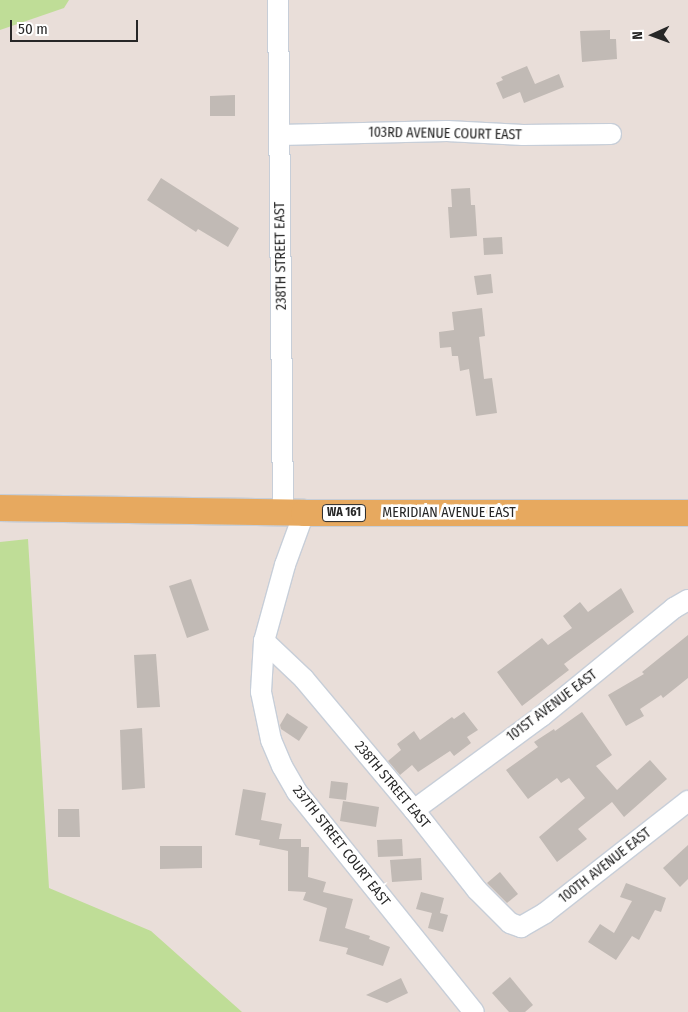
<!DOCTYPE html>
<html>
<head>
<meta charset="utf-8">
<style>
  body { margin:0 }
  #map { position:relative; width:688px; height:1012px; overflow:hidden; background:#e9ded9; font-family:"Fira Sans Condensed",sans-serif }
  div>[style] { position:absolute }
  .green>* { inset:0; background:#bfdd97 }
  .building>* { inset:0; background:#c1bab5 }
  .roads { filter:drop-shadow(1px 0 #c7ced8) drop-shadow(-1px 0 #c7ced8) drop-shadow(0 1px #c7ced8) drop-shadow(0 -1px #c7ced8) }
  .minor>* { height:20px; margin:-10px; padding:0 10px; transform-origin:10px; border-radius:10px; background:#fff }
  .major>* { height:26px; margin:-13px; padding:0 13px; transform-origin:13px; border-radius:13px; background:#e7a95f }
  span { translate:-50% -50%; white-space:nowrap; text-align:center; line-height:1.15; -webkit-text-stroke:5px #fff; paint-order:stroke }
  .shield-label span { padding:1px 4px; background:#fff; border:1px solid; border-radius:4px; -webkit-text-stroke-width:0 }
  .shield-label { font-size:12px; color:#272727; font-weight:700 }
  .street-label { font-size:14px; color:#272727 }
  .north { position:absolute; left:628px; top:10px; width:50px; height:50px; -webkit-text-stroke:4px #fff; paint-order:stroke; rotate:268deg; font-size:14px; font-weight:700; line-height:20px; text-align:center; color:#272727 }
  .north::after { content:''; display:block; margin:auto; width:18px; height:22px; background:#272727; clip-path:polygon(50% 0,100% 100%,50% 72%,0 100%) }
  .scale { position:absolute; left:10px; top:20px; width:128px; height:22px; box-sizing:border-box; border:2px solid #272727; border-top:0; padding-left:6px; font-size:15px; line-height:18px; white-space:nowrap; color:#272727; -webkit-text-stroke:4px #fff; paint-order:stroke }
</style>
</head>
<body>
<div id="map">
  <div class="green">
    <i style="clip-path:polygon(0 0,69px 0,64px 8px,0 30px)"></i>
    <i style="clip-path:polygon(28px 539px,49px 888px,151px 931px,242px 1012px,0 1012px,0 542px)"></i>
  </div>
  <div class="building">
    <i style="clip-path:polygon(610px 30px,610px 39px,616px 39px,617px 59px,582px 62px,580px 31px)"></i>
    <i style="clip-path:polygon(527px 66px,535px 84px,559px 74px,564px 87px,524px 103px,520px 92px,503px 99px,496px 83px,503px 80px,501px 77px)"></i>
    <i style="clip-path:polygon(235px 95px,235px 116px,210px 116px,210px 96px)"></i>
    <i style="clip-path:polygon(161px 178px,239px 228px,228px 247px,198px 229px,196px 232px,147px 200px)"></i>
    <i style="clip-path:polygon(470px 188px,471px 205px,475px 205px,477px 236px,450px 238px,448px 207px,452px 207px,451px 189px)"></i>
    <i style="clip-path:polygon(502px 237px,503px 254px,484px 255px,483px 238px)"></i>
    <i style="clip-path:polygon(491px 274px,493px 293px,477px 295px,474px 276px)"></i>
    <i style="clip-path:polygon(482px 308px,485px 336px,479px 337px,484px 379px,492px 378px,497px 413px,476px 416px,469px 369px,460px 371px,458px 356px,452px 356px,451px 347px,440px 348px,439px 332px,454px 330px,452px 312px)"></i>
    <i style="clip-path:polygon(191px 579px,209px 630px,187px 638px,169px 586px)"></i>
    <i style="clip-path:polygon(621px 588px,634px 612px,564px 664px,569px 670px,522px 706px,497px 672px,542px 638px,548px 645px,572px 628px,563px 616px,580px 602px,588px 612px)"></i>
    <i style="clip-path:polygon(688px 635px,688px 678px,663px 698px,661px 695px,640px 709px,644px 716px,626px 726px,608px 695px,644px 674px,642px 672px)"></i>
    <i style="clip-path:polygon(156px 654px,160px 707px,137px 708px,134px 655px)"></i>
    <i style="clip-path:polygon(464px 712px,478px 730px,467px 737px,471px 743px,454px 756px,450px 751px,418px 772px,412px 765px,400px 775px,388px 761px,401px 750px,397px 744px,414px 731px,420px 740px,452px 717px,454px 719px)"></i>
    <i style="clip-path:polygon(582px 712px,612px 755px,596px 766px,617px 790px,650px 760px,667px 779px,624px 817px,612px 802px,578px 829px,587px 839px,557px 862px,539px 837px,585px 798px,569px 778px,561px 783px,557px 778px,528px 799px,506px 770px,538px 747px,534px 742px,554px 729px,555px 731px)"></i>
    <i style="clip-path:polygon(287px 713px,308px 727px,299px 741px,281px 729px,280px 725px)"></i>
    <i style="clip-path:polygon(142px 728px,145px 788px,122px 790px,120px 730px)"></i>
    <i style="clip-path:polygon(331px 781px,348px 783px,346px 800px,329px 798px)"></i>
    <i style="clip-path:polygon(243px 789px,266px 793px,261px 820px,282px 824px,279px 839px,301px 839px,301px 847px,309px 847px,308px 877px,326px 882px,323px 892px,353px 899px,345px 928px,370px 936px,369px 939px,390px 947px,383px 966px,346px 954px,348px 948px,319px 941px,327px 908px,303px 900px,306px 892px,288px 891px,288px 851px,259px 845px,260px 840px,235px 835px)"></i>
    <i style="clip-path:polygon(343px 801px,379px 807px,376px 827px,340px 821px)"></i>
    <i style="clip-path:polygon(58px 809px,79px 809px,80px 837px,58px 837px)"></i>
    <i style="clip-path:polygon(402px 839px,403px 856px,378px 857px,377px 840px)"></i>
    <i style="clip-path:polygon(688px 845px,688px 879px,680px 887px,663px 868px)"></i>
    <i style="clip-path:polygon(160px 846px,202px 846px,202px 868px,160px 869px)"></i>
    <i style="clip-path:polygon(421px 858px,422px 880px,392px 882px,390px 860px)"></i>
    <i style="clip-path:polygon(500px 872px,518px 894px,507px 903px,487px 883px)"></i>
    <i style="clip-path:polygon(626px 883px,666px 898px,661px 912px,655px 910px,639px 940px,632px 936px,616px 960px,588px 942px,600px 924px,614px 933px,632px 901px,620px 897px)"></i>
    <i style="clip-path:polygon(421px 892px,444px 898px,440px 913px,448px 915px,443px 932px,428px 928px,432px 913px,416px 909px)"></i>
    <i style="clip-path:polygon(510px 977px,533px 1005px,525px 1012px,509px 1012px,492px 993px)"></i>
    <i style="clip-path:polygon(401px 978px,408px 993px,387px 1003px,366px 995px)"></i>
  </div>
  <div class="roads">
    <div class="minor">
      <i style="left:278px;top:0;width:512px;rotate:89.44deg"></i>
      <i style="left:280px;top:135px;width:167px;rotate:-1.4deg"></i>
      <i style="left:447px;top:131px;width:76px;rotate:3deg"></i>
      <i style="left:523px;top:135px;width:88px;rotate:-0.7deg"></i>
      <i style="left:304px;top:513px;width:55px;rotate:110.1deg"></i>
      <i style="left:285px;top:565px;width:79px;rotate:105.4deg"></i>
      <i style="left:264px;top:641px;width:51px;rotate:93.4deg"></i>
      <i style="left:261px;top:692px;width:49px;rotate:78.2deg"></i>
      <i style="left:271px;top:740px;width:28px;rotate:67deg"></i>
      <i style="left:282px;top:766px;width:30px;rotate:60deg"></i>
      <i style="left:297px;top:792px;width:282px;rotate:51.2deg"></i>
      <i style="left:264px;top:641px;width:55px;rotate:43.5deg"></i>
      <i style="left:304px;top:679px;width:171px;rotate:50deg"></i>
      <i style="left:414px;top:810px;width:102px;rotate:51.8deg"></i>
      <i style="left:477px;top:890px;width:47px;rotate:45deg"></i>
      <i style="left:510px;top:923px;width:12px;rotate:20deg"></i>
      <i style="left:521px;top:927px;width:28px;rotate:-30deg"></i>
      <i style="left:545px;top:913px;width:182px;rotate:-38.1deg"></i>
      <i style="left:414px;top:810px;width:159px;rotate:-36.3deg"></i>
      <i style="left:542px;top:716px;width:171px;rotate:-39.3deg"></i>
      <i style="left:674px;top:608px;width:16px;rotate:-30deg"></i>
    </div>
    <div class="major">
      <i style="left:0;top:508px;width:304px;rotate:0.9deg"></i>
      <i style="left:304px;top:513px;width:384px"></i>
    </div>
  </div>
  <div class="shield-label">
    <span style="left:344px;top:513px">WA 161</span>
  </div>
  <div class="street-label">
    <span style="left:445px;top:134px;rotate:1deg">103RD AVENUE COURT EAST</span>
    <span style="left:281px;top:256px;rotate:-91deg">238TH STREET EAST</span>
    <span style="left:449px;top:513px">MERIDIAN AVENUE EAST</span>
    <span style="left:552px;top:706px;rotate:-37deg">101ST AVENUE EAST</span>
    <span style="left:392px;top:785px;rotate:50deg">238TH STREET EAST</span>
    <span style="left:341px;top:846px;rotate:52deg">237TH STREET COURT EAST</span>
    <span style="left:605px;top:866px;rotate:-38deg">100TH AVENUE EAST</span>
  </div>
  <div class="north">N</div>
  <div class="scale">50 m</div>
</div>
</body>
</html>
